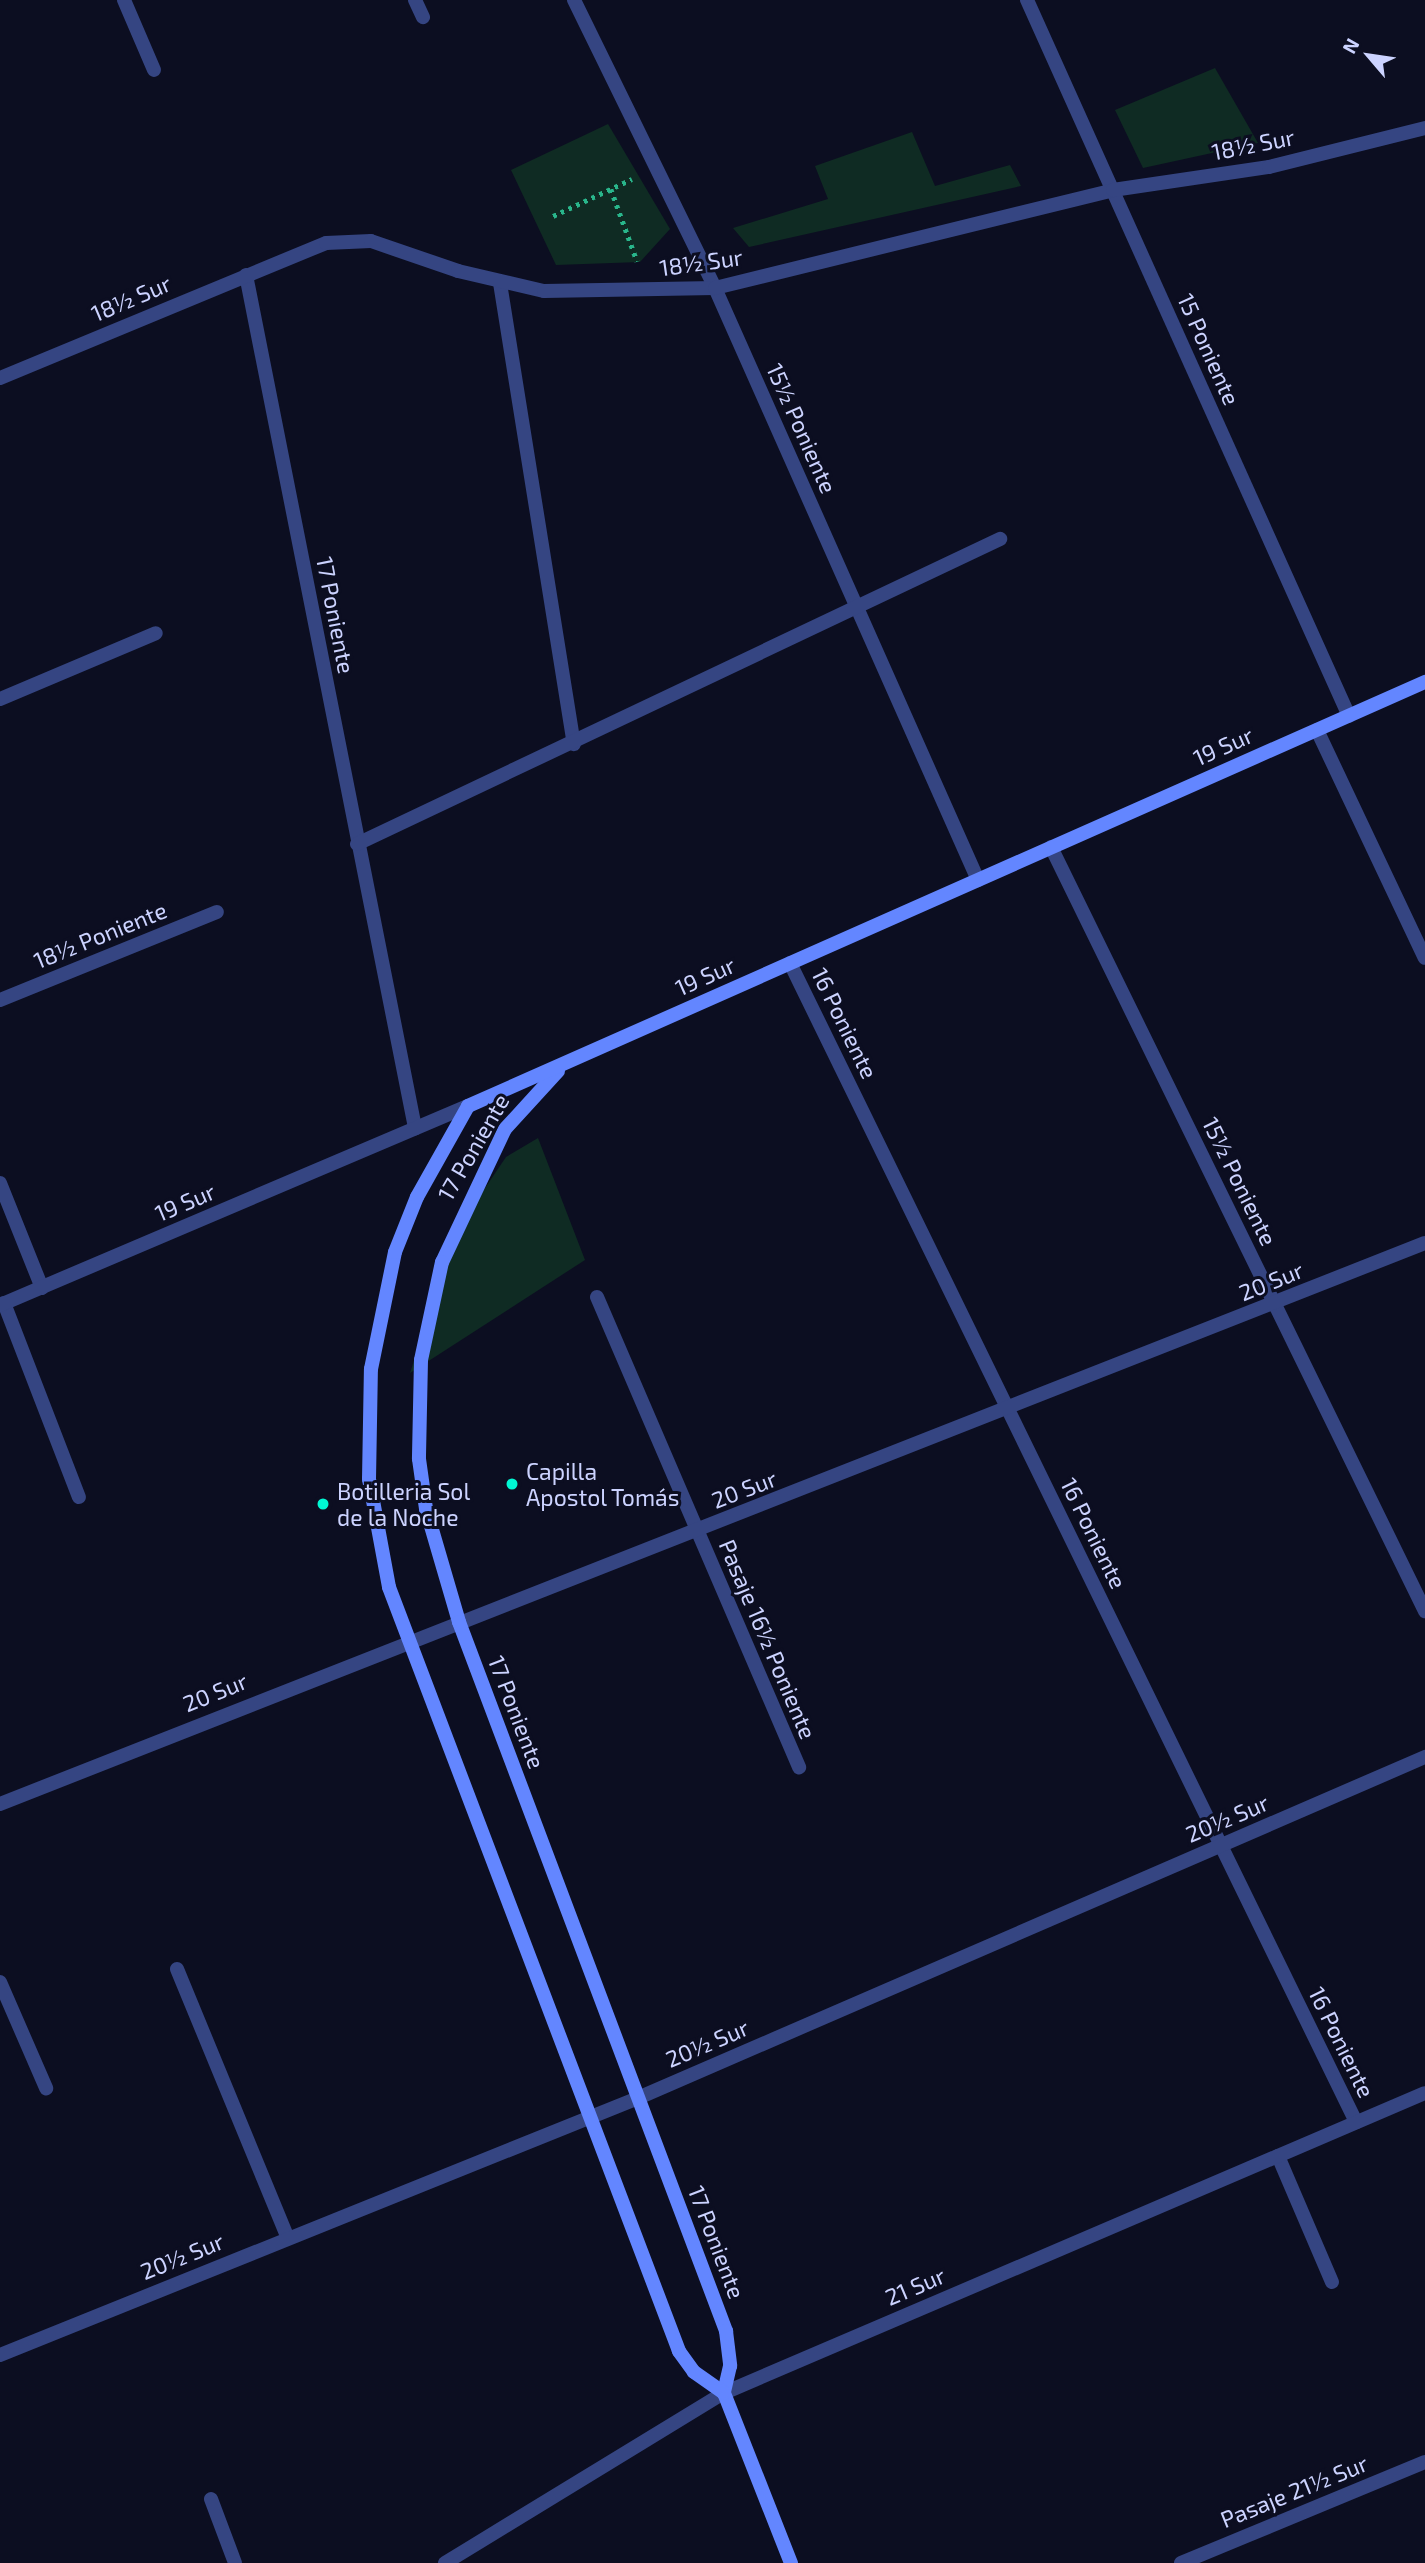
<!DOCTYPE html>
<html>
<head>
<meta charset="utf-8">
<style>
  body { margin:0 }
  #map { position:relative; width:1425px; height:2563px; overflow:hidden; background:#0c0e21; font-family:"Exo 2",sans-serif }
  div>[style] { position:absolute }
  .green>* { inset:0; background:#0f2b23 }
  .path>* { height:4.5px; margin-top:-2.25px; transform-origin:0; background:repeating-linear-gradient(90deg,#29b68b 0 3.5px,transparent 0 8.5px) }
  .street>* { height:14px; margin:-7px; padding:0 7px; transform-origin:7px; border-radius:7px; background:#354582 }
  .secondary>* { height:14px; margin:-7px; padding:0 7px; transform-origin:7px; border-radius:7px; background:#6386ff }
  .dots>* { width:19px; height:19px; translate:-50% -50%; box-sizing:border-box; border:4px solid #0c0e21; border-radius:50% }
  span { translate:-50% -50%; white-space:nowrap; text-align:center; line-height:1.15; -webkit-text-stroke:6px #0c0e21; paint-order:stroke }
  .street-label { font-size:23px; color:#ccd3ff }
  .poi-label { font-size:23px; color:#ccd3ff }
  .left { translate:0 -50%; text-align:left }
  .north { position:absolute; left:1334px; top:21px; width:70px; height:70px; -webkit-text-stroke:5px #0c0e21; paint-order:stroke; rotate:299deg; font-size:19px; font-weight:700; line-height:28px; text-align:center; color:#ccd3ff }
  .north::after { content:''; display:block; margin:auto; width:24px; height:32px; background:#ccd3ff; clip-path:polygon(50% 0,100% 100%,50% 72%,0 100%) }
</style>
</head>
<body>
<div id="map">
  <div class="green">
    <i style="clip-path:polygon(1215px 68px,1258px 143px,1143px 168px,1115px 110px)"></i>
    <i style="clip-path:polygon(608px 124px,670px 229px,640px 262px,556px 265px,511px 170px)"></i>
    <i style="clip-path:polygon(912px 132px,935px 186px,1010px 165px,1021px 186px,749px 247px,733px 228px,828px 199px,815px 166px)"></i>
    <i style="clip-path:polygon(538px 1138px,585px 1260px,410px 1373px,456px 1231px,506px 1157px)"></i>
  </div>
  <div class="path">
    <i style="left:611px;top:189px;width:77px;rotate:70.1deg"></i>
    <i style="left:553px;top:216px;width:87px;rotate:-25.1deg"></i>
  </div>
  <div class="street">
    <i style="left:124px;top:0;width:76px;rotate:66.8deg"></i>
    <i style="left:415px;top:0;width:19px;rotate:65deg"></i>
    <i style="left:574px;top:0;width:321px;rotate:63.9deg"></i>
    <i style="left:715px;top:288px;width:648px;rotate:66.05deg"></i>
    <i style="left:1027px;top:0;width:785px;rotate:65.79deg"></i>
    <i style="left:246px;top:275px;width:870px;rotate:78.79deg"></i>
    <i style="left:500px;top:283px;width:467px;rotate:80.9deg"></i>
    <i style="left:0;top:378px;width:353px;rotate:-22.5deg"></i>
    <i style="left:326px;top:243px;width:45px;rotate:-2.5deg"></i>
    <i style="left:371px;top:241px;width:92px;rotate:19deg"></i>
    <i style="left:458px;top:271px;width:88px;rotate:13.1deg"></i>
    <i style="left:544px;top:291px;width:171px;rotate:-1deg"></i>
    <i style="left:715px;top:288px;width:410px;rotate:-13.8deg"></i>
    <i style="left:1113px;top:190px;width:158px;rotate:-8.4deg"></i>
    <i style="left:1269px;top:167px;width:161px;rotate:-14deg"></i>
    <i style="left:0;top:699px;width:169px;rotate:-22.9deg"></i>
    <i style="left:1317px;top:730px;width:252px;rotate:64.7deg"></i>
    <i style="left:357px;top:844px;width:712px;rotate:-25.38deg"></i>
    <i style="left:1051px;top:847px;width:851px;rotate:63.92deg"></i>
    <i style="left:790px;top:963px;width:1290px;rotate:63.97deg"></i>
    <i style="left:0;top:1000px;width:234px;rotate:-22.1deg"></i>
    <i style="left:0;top:1183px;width:113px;rotate:68.2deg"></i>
    <i style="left:597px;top:1297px;width:512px;rotate:66.74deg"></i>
    <i style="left:4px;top:1303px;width:208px;rotate:68.9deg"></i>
    <i style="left:0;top:1305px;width:509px;rotate:-23.04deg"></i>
    <i style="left:0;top:1804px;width:1531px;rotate:-21.49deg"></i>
    <i style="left:177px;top:1969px;width:291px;rotate:67.6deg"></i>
    <i style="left:0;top:1982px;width:116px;rotate:66.5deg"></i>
    <i style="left:1278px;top:2156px;width:137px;rotate:66.8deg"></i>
    <i style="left:0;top:2355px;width:688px;rotate:-21.94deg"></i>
    <i style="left:638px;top:2098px;width:858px;rotate:-23.43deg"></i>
    <i style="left:211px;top:2499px;width:68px;rotate:69.4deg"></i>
    <i style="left:445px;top:2563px;width:327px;rotate:-31.4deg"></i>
    <i style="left:724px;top:2393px;width:762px;rotate:-23.17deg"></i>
    <i style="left:1181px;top:2563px;width:264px;rotate:-22.5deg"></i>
  </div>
  <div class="secondary">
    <i style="left:558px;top:1071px;width:79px;rotate:132.4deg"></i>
    <i style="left:505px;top:1129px;width:147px;rotate:115.3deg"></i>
    <i style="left:442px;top:1262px;width:100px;rotate:102.1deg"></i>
    <i style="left:421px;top:1360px;width:99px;rotate:91.2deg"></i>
    <i style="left:419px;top:1459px;width:50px;rotate:82deg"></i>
    <i style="left:426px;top:1509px;width:118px;rotate:73.7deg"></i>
    <i style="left:459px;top:1622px;width:758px;rotate:69.36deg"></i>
    <i style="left:726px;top:2331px;width:35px;rotate:83deg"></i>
    <i style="left:730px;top:2366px;width:28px;rotate:103deg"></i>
    <i style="left:724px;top:2393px;width:183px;rotate:68.5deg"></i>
    <i style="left:724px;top:2393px;width:37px;rotate:-145deg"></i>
    <i style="left:694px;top:2372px;width:26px;rotate:-126deg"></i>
    <i style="left:679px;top:2351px;width:817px;rotate:-110.79deg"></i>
    <i style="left:389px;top:1587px;width:110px;rotate:-100.5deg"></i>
    <i style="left:369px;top:1479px;width:110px;rotate:-89deg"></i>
    <i style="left:371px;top:1369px;width:119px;rotate:-78.4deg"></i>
    <i style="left:395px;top:1252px;width:59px;rotate:-68.2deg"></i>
    <i style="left:417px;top:1197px;width:104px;rotate:-60.7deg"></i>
    <i style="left:468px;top:1106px;width:1047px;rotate:-23.9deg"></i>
  </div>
  <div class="dots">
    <i style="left:512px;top:1484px;background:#00f7d3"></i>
    <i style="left:323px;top:1504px;background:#00f7d3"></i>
  </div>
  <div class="street-label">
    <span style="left:1253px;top:144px;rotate:-11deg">18½ Sur</span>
    <span style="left:701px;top:262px;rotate:-8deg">18½ Sur</span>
    <span style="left:131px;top:298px;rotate:-23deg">18½ Sur</span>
    <span style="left:1209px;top:349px;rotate:66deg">15 Poniente</span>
    <span style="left:802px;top:428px;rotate:66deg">15½ Poniente</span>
    <span style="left:336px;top:615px;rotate:79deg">17 Poniente</span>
    <span style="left:1223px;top:746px;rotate:-24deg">19 Sur</span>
    <span style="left:100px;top:935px;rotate:-22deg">18½ Poniente</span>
    <span style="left:705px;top:976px;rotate:-24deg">19 Sur</span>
    <span style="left:845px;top:1023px;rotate:64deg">16 Poniente</span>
    <span style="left:473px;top:1147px;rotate:-60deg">17 Poniente</span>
    <span style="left:1240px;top:1181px;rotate:64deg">15½ Poniente</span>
    <span style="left:185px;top:1202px;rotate:-23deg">19 Sur</span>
    <span style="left:1271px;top:1281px;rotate:-22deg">20 Sur</span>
    <span style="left:744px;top:1489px;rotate:-21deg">20 Sur</span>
    <span style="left:1094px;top:1533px;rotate:64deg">16 Poniente</span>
    <span style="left:768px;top:1639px;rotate:67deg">Pasaje 16½ Poniente</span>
    <span style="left:215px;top:1692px;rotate:-22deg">20 Sur</span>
    <span style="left:517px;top:1712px;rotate:69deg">17 Poniente</span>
    <span style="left:1227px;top:1818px;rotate:-23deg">20½ Sur</span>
    <span style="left:1342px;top:2042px;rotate:64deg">16 Poniente</span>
    <span style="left:707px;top:2043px;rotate:-23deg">20½ Sur</span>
    <span style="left:717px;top:2242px;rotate:69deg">17 Poniente</span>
    <span style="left:182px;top:2256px;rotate:-22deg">20½ Sur</span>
    <span style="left:915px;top:2286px;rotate:-23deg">21 Sur</span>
    <span style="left:1294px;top:2491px;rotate:-22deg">Pasaje 21½ Sur</span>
  </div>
  <div class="poi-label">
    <span class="left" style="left:526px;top:1484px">Capilla<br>Apostol Tomás</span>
    <span class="left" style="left:337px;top:1504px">Botilleria Sol<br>de la Noche</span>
  </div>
  <div class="north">N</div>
</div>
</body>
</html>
